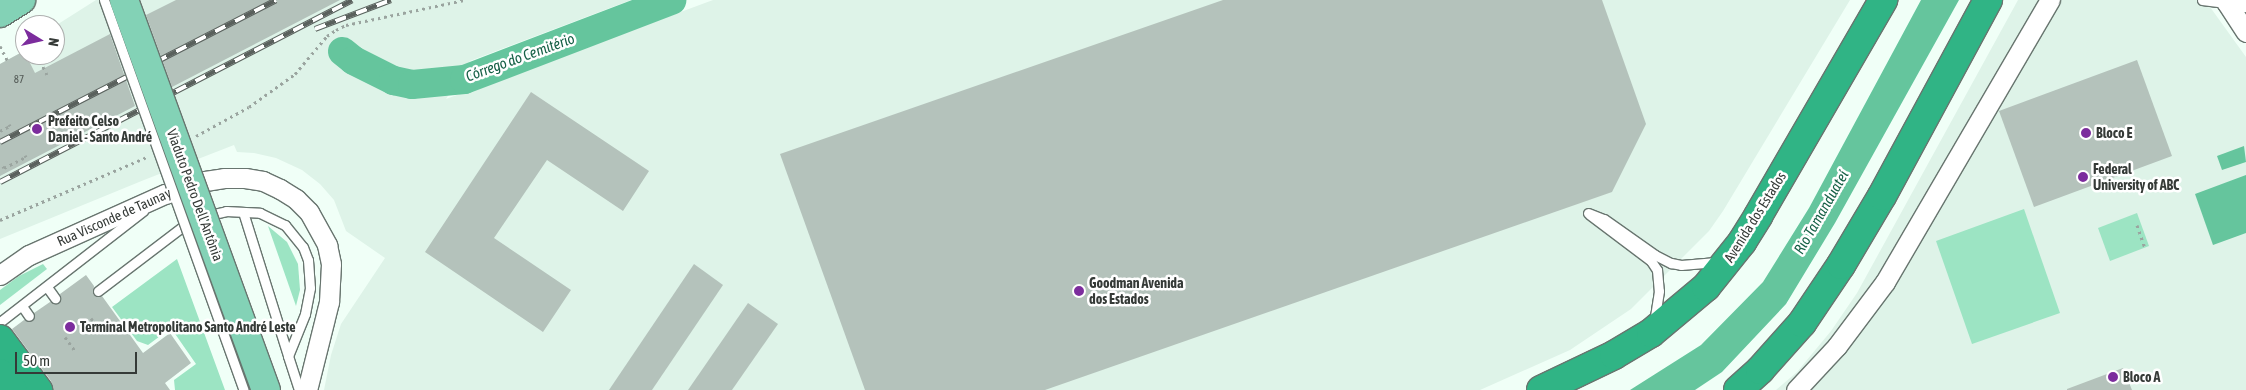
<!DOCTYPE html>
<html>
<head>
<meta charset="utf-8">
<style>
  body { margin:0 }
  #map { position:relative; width:2246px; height:390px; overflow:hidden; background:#f0fff7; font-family:"Asap Condensed",sans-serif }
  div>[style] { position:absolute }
  .built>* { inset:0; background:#def3e8 }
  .green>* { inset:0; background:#9ce4c3 }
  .water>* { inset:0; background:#65c59d }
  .river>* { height:29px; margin:-14.5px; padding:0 14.5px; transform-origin:14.5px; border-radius:14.5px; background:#65c59d }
  .building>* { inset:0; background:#b4c2bb }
  .path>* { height:3px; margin-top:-1.5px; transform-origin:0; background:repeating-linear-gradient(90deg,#9aa49f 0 2.5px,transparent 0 6.5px) }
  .roads { filter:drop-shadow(1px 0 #68756f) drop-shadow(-1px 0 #68756f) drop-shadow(0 1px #68756f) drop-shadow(0 -1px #68756f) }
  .lane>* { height:9px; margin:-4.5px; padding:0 4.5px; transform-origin:4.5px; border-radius:4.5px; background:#fff }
  .street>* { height:19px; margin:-9.5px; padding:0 9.5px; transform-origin:9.5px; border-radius:9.5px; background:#fff }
  .primary>* { height:28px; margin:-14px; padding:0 14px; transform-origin:14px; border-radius:14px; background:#83d2b6 }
  .highway>* { height:28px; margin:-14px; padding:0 14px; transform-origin:14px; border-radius:14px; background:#30b485 }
  .rail>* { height:5.5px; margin-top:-2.75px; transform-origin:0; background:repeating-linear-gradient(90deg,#fff 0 11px,#5a615d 0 22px); box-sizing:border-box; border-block:1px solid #5a615d }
  .bridges { filter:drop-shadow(1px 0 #68756f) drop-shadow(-1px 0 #68756f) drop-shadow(0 1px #68756f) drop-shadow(0 -1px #68756f) }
  .lane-bridge>* { height:9px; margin:-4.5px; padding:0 4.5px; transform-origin:4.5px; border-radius:4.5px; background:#fff }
  .primary-bridge>* { height:28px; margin:-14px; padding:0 14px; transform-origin:14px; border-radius:14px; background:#83d2b6 }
  .highway-bridge>* { height:28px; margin:-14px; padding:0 14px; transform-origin:14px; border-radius:14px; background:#30b485 }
  .dots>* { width:14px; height:14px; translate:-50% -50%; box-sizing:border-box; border:2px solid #fff; border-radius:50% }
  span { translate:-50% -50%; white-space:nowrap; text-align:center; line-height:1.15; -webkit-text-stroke:5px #fff; paint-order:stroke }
  .number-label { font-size:11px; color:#555c58 }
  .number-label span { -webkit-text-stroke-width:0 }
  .poi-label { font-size:14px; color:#353a37; font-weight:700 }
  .left { translate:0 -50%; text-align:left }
  .street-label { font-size:14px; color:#353a37 }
  .water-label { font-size:15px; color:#176147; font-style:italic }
  .north { position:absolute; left:15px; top:15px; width:50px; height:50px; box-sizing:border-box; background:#fff; border:1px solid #aeb0af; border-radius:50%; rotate:99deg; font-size:14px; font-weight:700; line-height:20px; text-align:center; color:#353a37 }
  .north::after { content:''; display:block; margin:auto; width:18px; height:22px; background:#7c2c9d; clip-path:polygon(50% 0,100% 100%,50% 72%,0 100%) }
  .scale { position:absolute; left:15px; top:352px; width:122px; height:22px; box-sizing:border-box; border:2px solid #353a37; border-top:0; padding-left:6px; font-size:15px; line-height:18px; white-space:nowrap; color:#353a37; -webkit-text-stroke:4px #fff; paint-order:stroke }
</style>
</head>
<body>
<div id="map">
  <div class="built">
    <i style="clip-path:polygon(96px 0,631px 0,470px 61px,446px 99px,713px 0,1850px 0,1723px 211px,1709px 231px,1631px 309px,1570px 350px,1480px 390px,324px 390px,331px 355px,341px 324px,385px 258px,346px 231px,334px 200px,320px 184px,302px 170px,276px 158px,254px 153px,237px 152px,234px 145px,144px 180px,0 239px,0 64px,24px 51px,28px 58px,34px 55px,55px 55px,55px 26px)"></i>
    <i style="clip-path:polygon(2018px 0,2205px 0,2246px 57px,2246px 390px,1776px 390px,1797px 372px,1831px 331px,1857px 293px)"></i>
  </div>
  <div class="green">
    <i style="clip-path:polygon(2024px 209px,2060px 313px,1972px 344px,1936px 241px)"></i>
    <i style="clip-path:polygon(2137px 213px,2149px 246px,2110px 261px,2098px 228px)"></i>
    <i style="clip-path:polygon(268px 226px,287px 242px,298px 264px,300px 290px,296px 306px)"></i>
    <i style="clip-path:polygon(177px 259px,225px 390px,175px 390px,174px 380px,196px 364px,171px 328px,148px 345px,137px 341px,112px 307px)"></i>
    <i style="clip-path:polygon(43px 264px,47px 269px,0 305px,0 290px,19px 276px)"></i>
  </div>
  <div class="water">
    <i style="clip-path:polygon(1921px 0,1959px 0,1835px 223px,1786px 304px,1722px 372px,1695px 390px,1630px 390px,1701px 345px,1763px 282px,1809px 208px)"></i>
    <i style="clip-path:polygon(2244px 146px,2246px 162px,2222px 170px,2217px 156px)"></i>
    <i style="clip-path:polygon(2246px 175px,2246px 233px,2213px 245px,2195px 194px)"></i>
  </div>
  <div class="river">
    <i style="left:342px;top:51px;width:14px;rotate:39deg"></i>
    <i style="left:353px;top:60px;width:45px;rotate:26.6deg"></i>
    <i style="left:393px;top:80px;width:19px;rotate:12deg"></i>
    <i style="left:412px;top:84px;width:52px;rotate:-5.5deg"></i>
    <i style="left:464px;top:79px;width:222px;rotate:-20.9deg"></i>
  </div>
  <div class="building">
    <i style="clip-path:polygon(176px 0,340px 0,172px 87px,146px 15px)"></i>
    <i style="clip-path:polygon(1223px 0,1602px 0,1646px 124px,1612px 192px,1045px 390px,865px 390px,780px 154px)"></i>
    <i style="clip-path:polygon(110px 34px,135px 106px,0 176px,0 64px,24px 51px,35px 73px)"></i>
    <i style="clip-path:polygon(2137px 60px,2172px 156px,2034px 207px,1999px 111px)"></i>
    <i style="clip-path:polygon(531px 92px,649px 171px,623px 211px,547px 160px,494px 238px,571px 290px,543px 332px,425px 252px)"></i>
    <i style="clip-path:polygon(694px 264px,723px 285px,652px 390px,609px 390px)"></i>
    <i style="clip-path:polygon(86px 275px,94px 286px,93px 294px,96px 297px,102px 296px,143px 353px,170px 333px,191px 363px,165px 383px,170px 390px,53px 390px,51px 381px,12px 329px,24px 320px,33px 321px,34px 313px,50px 302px,58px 303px,61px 300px,60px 294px)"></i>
    <i style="clip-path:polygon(748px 303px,778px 324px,732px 390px,688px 390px)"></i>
    <i style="clip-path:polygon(2123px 368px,2132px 390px,2067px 390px,2067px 389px)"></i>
  </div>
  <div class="path">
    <i style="left:23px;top:28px;width:4px;rotate:63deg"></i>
    <i style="left:0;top:46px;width:16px;rotate:63deg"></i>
    <i style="left:37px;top:55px;width:22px;rotate:63deg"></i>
    <i style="left:0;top:131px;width:11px;rotate:-27deg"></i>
    <i style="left:10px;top:126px;width:2px;rotate:-117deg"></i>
    <i style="left:196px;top:136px;width:60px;rotate:-28.7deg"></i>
    <i style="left:249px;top:107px;width:57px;rotate:-35.7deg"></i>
    <i style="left:295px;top:74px;width:50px;rotate:-49.9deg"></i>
    <i style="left:327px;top:36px;width:11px;rotate:-34deg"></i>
    <i style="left:336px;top:30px;width:11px;rotate:-27deg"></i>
    <i style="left:346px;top:25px;width:122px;rotate:-11.9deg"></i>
    <i style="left:3px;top:166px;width:2px;rotate:63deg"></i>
    <i style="left:4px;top:168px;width:25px;rotate:-27deg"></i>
    <i style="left:26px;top:157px;width:2px;rotate:-117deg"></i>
    <i style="left:0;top:220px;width:162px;rotate:-23.2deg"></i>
    <i style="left:2137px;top:225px;width:24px;rotate:71deg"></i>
    <i style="left:91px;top:318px;width:18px;rotate:56deg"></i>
    <i style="left:65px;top:337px;width:19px;rotate:54deg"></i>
  </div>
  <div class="roads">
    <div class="lane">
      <i style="left:2202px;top:0;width:24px;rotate:7deg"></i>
      <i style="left:243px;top:212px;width:151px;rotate:72.6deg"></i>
      <i style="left:1588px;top:213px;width:17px;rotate:21deg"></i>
      <i style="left:1604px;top:219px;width:62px;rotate:35.2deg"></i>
      <i style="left:1655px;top:255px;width:18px;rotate:27deg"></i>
      <i style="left:1671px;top:263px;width:10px;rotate:11deg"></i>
      <i style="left:1681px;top:265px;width:38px;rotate:-5deg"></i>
      <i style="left:1590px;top:215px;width:76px;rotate:37deg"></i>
      <i style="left:1651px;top:261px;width:11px;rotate:56deg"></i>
      <i style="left:1657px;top:270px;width:21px;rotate:85deg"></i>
      <i style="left:1659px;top:291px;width:31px;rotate:99deg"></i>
      <i style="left:205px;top:216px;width:22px;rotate:-13deg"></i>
      <i style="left:226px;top:211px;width:34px;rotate:3deg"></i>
      <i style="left:260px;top:213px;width:28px;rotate:26deg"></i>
      <i style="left:285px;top:225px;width:28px;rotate:51deg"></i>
      <i style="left:303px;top:247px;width:14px;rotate:69deg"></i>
      <i style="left:308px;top:260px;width:28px;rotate:86deg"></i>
      <i style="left:310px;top:288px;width:26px;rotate:101deg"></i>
      <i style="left:305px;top:314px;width:45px;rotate:112deg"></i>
      <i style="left:288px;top:356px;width:36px;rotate:72deg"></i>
      <i style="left:47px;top:287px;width:14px;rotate:54deg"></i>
      <i style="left:98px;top:291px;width:116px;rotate:-37.3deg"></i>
      <i style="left:22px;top:306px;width:12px;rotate:55deg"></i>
      <i style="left:0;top:322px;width:181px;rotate:-37.8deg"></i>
    </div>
    <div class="street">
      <i style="left:2225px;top:0;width:38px;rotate:57deg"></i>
      <i style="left:2227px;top:3px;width:19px;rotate:-3deg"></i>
      <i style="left:0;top:275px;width:35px;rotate:-35deg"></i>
      <i style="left:29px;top:255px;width:149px;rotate:-24.2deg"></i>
      <i style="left:165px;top:194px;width:42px;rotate:-18deg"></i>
      <i style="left:205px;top:181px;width:19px;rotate:-9deg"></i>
      <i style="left:224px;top:178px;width:21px"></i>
      <i style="left:245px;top:178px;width:18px;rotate:9deg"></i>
      <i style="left:263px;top:181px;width:19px;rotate:25deg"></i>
      <i style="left:280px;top:189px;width:19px;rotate:32deg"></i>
      <i style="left:296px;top:199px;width:18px;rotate:45deg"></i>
      <i style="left:309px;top:212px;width:38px;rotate:61deg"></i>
      <i style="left:327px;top:245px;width:19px;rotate:78deg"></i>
      <i style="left:331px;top:264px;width:38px;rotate:93deg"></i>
      <i style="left:329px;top:302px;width:91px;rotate:104deg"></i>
      <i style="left:1796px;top:390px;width:60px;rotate:-47deg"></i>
      <i style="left:1837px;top:346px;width:80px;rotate:-53.1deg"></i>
      <i style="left:1885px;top:282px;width:327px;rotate:-59.7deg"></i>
    </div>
    <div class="primary">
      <i style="left:0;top:13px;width:25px;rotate:-32deg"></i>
    </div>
    <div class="highway">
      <i style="left:1541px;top:390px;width:81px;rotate:-25.6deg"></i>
      <i style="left:1614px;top:355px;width:43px;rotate:-30.7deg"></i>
      <i style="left:1651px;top:333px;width:72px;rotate:-39.9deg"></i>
      <i style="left:1706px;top:287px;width:58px;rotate:-51.3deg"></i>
      <i style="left:1742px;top:242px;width:31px;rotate:-58deg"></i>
      <i style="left:1758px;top:216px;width:250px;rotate:-59.9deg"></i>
      <i style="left:1738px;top:390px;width:30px;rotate:-42deg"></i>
      <i style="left:1760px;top:370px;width:63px;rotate:-48.2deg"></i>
      <i style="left:1802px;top:323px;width:70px;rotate:-56.1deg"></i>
      <i style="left:1841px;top:265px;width:80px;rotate:-59.3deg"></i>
      <i style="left:1882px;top:196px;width:223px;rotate:-61.6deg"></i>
    </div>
  </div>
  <div class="rail">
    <i style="left:315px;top:29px;width:81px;rotate:-20.9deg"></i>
    <i style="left:0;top:142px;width:310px;rotate:-27.2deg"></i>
    <i style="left:0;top:182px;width:396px;rotate:-27.3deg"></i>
  </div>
  <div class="bridges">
    <div class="lane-bridge">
      <i style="left:104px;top:0;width:414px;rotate:70.3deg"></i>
    </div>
    <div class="primary-bridge">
      <i style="left:124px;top:0;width:415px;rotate:70deg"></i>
    </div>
    <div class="highway-bridge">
      <i style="left:0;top:339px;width:64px;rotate:53.3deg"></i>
      <i style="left:0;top:373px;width:21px;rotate:53deg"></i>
    </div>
  </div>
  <div class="dots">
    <i style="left:37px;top:129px;background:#7c2c9d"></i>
    <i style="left:2086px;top:133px;background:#7c2c9d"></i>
    <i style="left:2083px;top:177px;background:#7c2c9d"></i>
    <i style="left:1079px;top:291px;background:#7c2c9d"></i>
    <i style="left:70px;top:327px;background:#7c2c9d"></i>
    <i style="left:2113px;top:377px;background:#7c2c9d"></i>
  </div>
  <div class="number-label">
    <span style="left:19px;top:79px">87</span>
  </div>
  <div class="poi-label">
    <span class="left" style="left:48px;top:129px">Prefeito Celso<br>Daniel - Santo André</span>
    <span class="left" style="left:2096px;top:133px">Bloco E</span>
    <span class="left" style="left:2093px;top:177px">Federal<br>University of ABC</span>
    <span class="left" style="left:1089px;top:291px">Goodman Avenida<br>dos Estados</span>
    <span class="left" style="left:80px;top:327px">Terminal Metropolitano Santo André Leste</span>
    <span class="left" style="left:2123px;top:377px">Bloco A</span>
  </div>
  <div class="street-label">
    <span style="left:195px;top:195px;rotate:70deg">Viaduto Pedro Dell'Antônia</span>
    <span style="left:114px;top:217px;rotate:-24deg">Rua Visconde de Taunay</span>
    <span style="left:1755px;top:217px;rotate:-58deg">Avenida dos Estados</span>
  </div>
  <div class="water-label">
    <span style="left:520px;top:57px;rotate:-20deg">Córrego do Cemitério</span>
    <span style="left:1821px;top:212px;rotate:-60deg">Rio Tamanduateí</span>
  </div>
  <div class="north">N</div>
  <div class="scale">50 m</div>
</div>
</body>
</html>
